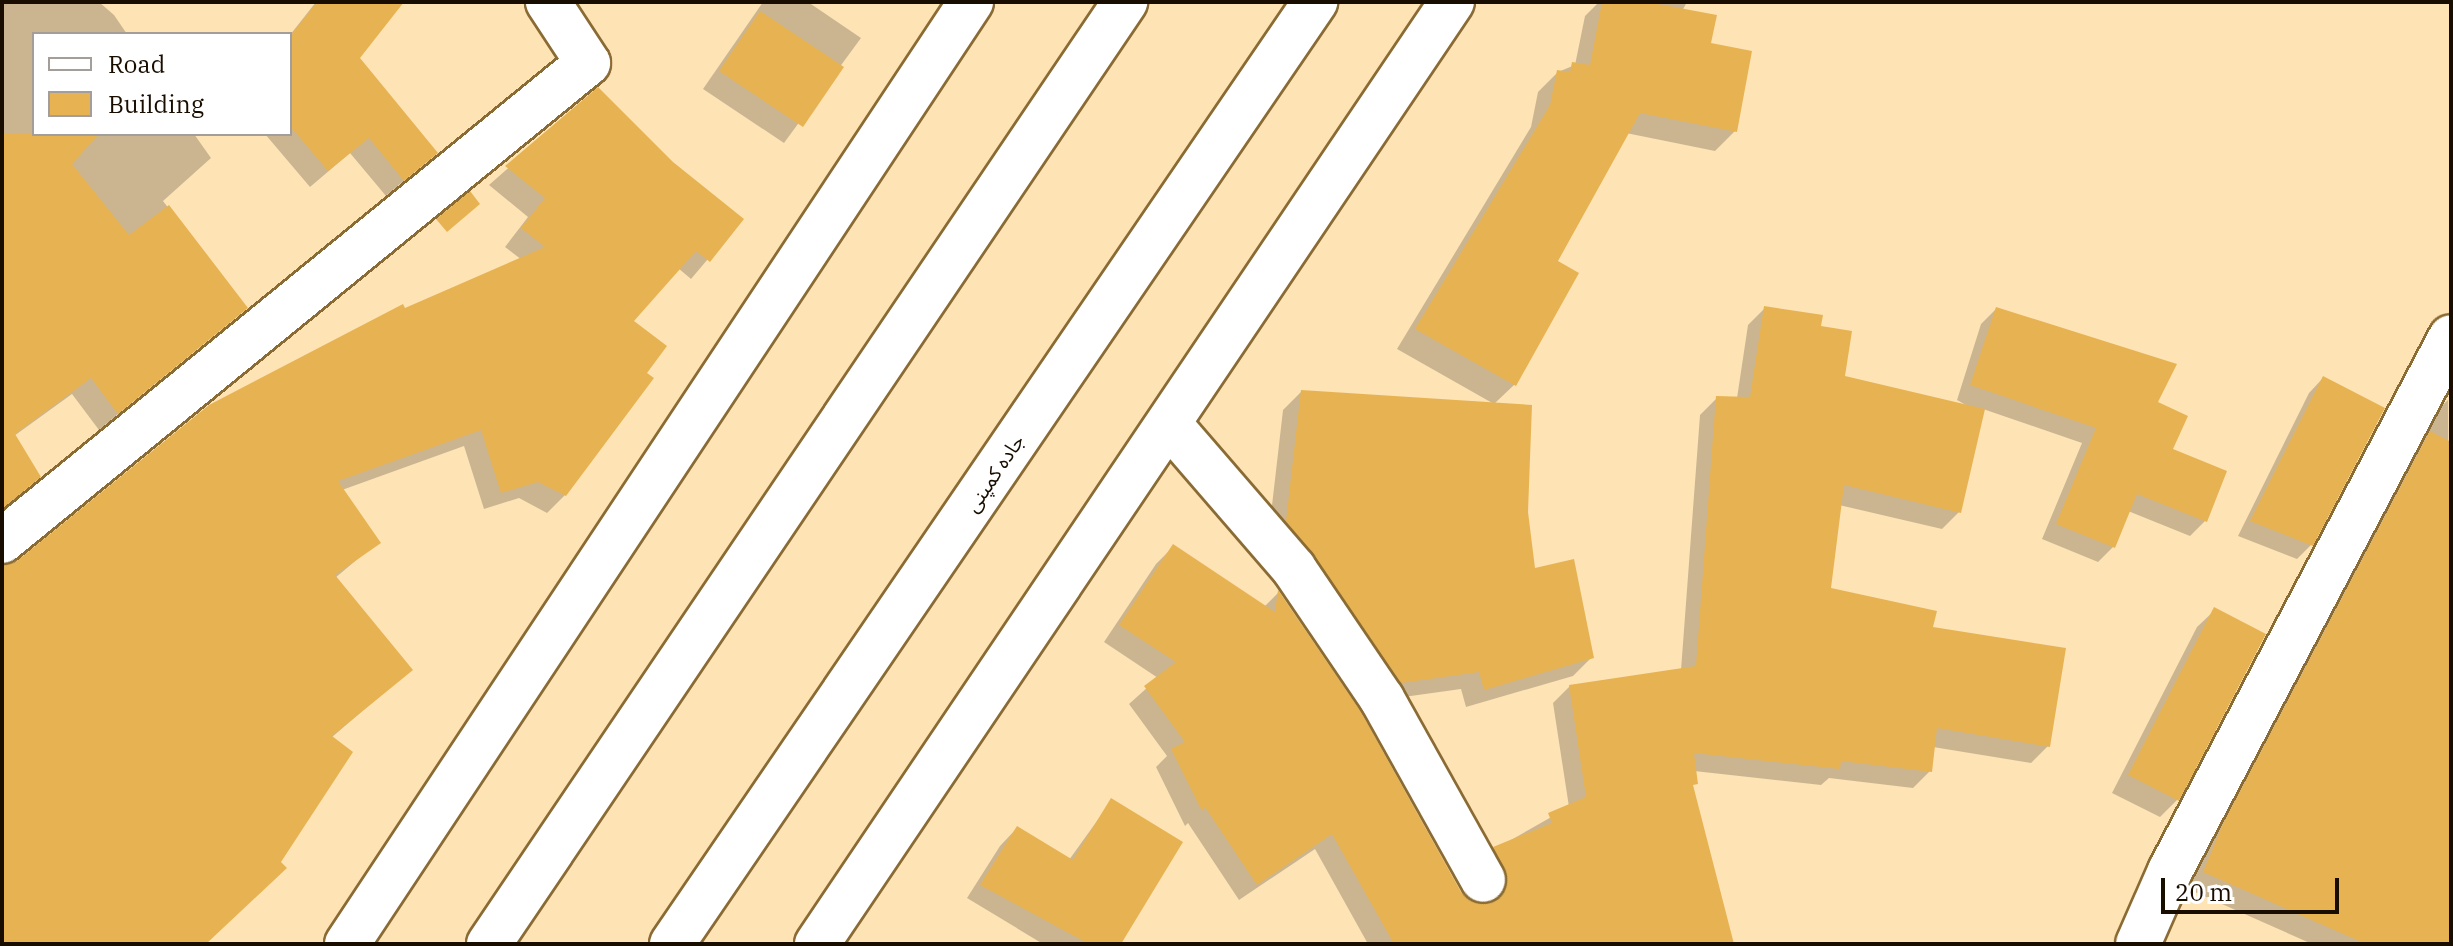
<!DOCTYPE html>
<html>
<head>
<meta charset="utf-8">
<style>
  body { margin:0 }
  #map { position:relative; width:2453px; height:946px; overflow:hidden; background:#fee3b5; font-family:"IBM Plex Serif","Noto Sans Arabic",serif }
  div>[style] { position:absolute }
  .shadow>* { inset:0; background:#0003 }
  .building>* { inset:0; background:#e7b352 }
  .roads { filter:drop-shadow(2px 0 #8a6b34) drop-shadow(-2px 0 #8a6b34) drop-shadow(0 2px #8a6b34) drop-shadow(0 -2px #8a6b34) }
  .minor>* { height:44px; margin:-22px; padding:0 22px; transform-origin:22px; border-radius:22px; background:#fff }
  .tertiary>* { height:44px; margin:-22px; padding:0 22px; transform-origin:22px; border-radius:22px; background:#fff }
  .trunk>* { height:44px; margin:-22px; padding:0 22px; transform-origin:22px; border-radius:22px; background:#fff }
  span { translate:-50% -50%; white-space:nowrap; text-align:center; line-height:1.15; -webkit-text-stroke:6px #fff; paint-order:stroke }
  .street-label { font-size:20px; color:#190d00 }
  .frame { position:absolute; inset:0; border:4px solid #190d00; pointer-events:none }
  .legend { position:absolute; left:32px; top:32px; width:260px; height:104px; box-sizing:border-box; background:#fff; border:2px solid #a39e99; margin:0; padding:10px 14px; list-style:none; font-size:24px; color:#190d00 }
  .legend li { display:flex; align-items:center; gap:16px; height:40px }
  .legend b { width:40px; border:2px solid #a39e99 }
  .scale { position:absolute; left:2161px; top:878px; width:178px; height:36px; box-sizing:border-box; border:4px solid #190d00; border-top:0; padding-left:10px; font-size:24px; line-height:28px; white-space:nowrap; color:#190d00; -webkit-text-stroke:6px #fff; paint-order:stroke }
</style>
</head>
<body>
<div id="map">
  <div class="shadow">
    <i style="clip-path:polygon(2px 2px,99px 2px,114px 15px,127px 34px,34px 34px,34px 134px,194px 134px,211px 158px,163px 201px,245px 308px,99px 430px,72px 394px,14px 436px,39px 476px,2px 511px)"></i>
    <i style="clip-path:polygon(316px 2px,402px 2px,358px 58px,436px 153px,386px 196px,350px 153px,310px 187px,265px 134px,290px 134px,290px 35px)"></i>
    <i style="clip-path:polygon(763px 2px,808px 2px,861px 38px,784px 143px,703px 89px)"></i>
    <i style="clip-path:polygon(1599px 2px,1687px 2px,1682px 11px,1735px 131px,1715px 151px,1626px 133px,1556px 262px,1514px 385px,1494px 404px,1397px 349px,1531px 127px,1538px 92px,1558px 72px,1575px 65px,1585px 16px)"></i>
    <i style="clip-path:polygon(597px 90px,672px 163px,741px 220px,691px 279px,678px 268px,631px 322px,565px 495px,547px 513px,519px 498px,484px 509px,464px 446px,342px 490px,378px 542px,335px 578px,410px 670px,331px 738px,204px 944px,2px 944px,2px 565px,19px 562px,404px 310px,522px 260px,505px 247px,528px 217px,489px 185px)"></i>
    <i style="clip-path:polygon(1765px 308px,1819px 328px,1843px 378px,1973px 409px,1957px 400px,1981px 324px,1996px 309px,2155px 403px,2170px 450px,2205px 521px,2190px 536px,2128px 511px,2113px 547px,2098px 562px,2042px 539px,2082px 443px,1983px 409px,1959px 512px,1942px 529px,1839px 505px,1829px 589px,1931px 629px,2048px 746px,2031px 763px,1933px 747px,1930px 771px,1913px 788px,1829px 778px,1821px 785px,1694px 771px,1692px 788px,1731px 944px,1368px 944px,1315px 849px,1239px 900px,1188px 823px,1185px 826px,1156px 767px,1167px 756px,1129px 704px,1158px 678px,1104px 642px,1156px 564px,1173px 547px,1264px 607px,1278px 593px,1460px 894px,1488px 906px,1492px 899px,1478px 866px,1495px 849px,1569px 807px,1553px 703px,1570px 686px,1681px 670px,1700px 415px,1717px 398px,1737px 398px,1748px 325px)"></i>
    <i style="clip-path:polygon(2323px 378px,2311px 545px,2297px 559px,2238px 536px,2309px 393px)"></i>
    <i style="clip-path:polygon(1301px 392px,1526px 512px,1534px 570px,1592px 657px,1573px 676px,1466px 707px,1461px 689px,1382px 700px,1268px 540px,1283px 410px)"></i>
    <i style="clip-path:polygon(2448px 400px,2451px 944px,2312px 944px,2188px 889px,2431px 416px)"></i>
    <i style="clip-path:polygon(2215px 610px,2177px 800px,2160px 817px,2112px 793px,2197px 627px)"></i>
    <i style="clip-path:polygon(1112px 800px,1118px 944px,1043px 944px,967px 898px,1000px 846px,1017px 828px,1069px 860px)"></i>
  </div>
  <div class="building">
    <i style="clip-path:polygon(317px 2px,404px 2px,360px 58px,438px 153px,404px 181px,369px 138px,328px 171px,290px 126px,290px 36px)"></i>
    <i style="clip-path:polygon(1602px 2px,1647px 2px,1717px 15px,1711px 43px,1752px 51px,1737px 132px,1640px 113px,1558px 261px,1579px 273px,1516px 386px,1415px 329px,1550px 105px,1557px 70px,1570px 72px,1572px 62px,1590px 65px)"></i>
    <i style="clip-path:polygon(760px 11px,844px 67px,803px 127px,719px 71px)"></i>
    <i style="clip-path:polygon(598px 87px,673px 162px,744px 219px,710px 262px,696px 251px,634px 321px,667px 346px,647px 373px,654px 378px,566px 496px,538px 482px,501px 493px,481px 430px,338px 481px,381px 543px,335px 575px,413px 670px,332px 736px,353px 752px,281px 862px,287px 868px,206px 944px,2px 944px,2px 565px,18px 560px,209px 405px,403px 304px,405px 308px,545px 247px,521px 228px,545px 198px,505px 166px)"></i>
    <i style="clip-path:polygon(2px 134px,99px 134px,72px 164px,129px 235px,169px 205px,248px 308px,118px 414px,91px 378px,15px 434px,41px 477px,2px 509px)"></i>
    <i style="clip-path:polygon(470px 191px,480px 204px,447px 232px,436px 219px)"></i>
    <i style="clip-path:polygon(1764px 306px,1823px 315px,1821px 326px,1852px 331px,1845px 376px,1985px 409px,1961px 513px,1844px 485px,1831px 588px,1937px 611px,1933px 627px,2066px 648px,2050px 747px,1937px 728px,1932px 772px,1841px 761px,1840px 769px,1694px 753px,1698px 784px,1693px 785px,1734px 944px,1394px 944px,1332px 834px,1257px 885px,1205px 807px,1202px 811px,1171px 749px,1185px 742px,1144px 686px,1176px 662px,1119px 625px,1173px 544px,1275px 612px,1278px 590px,1361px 712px,1461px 892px,1471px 902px,1494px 902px,1508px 880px,1493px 847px,1552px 823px,1548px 813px,1586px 797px,1569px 685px,1696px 666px,1716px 396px,1750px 397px)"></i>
    <i style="clip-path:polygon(1996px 307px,2177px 364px,2158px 402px,2188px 416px,2173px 449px,2227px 471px,2207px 522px,2137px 494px,2115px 548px,2056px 524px,2096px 428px,1970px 385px)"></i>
    <i style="clip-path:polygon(2323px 376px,2385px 408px,2313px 546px,2250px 521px)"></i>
    <i style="clip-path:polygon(1301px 390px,1532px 405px,1528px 512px,1535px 568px,1574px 559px,1594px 658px,1484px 690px,1479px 672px,1401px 683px,1286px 521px)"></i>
    <i style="clip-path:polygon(2430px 431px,2451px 442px,2451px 944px,2366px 944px,2203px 872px,2223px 824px)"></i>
    <i style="clip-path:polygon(2214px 607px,2266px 634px,2179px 801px,2128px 775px)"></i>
    <i style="clip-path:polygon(1111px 798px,1183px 842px,1121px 944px,1089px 944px,980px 885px,1017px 826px,1073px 860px)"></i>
  </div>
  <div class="roads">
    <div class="minor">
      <i style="left:1169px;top:424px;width:191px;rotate:49.2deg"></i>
      <i style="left:1294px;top:569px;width:157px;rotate:55.9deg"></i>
      <i style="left:1382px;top:699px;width:207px;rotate:60.8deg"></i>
      <i style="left:2px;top:541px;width:756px;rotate:-39.2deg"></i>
      <i style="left:588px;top:63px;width:73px;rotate:-123.3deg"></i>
      <i style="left:2138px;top:944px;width:80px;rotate:-66.3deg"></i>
      <i style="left:2170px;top:871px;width:603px;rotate:-62.25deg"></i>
    </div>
    <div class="tertiary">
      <i style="left:347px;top:944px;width:1130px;rotate:-56.48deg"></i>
      <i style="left:817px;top:944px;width:1136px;rotate:-56.02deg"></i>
    </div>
    <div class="trunk">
      <i style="left:489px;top:944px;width:1137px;rotate:-55.97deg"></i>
      <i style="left:672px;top:944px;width:1141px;rotate:-55.68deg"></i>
    </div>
  </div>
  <div class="street-label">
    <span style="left:994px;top:473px;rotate:-56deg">جاده کمپنی</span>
  </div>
  <div class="frame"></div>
  <ul class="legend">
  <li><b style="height:10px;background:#fff"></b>Road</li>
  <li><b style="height:22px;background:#e7b352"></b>Building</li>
  </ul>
  <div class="scale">20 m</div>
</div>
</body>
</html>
